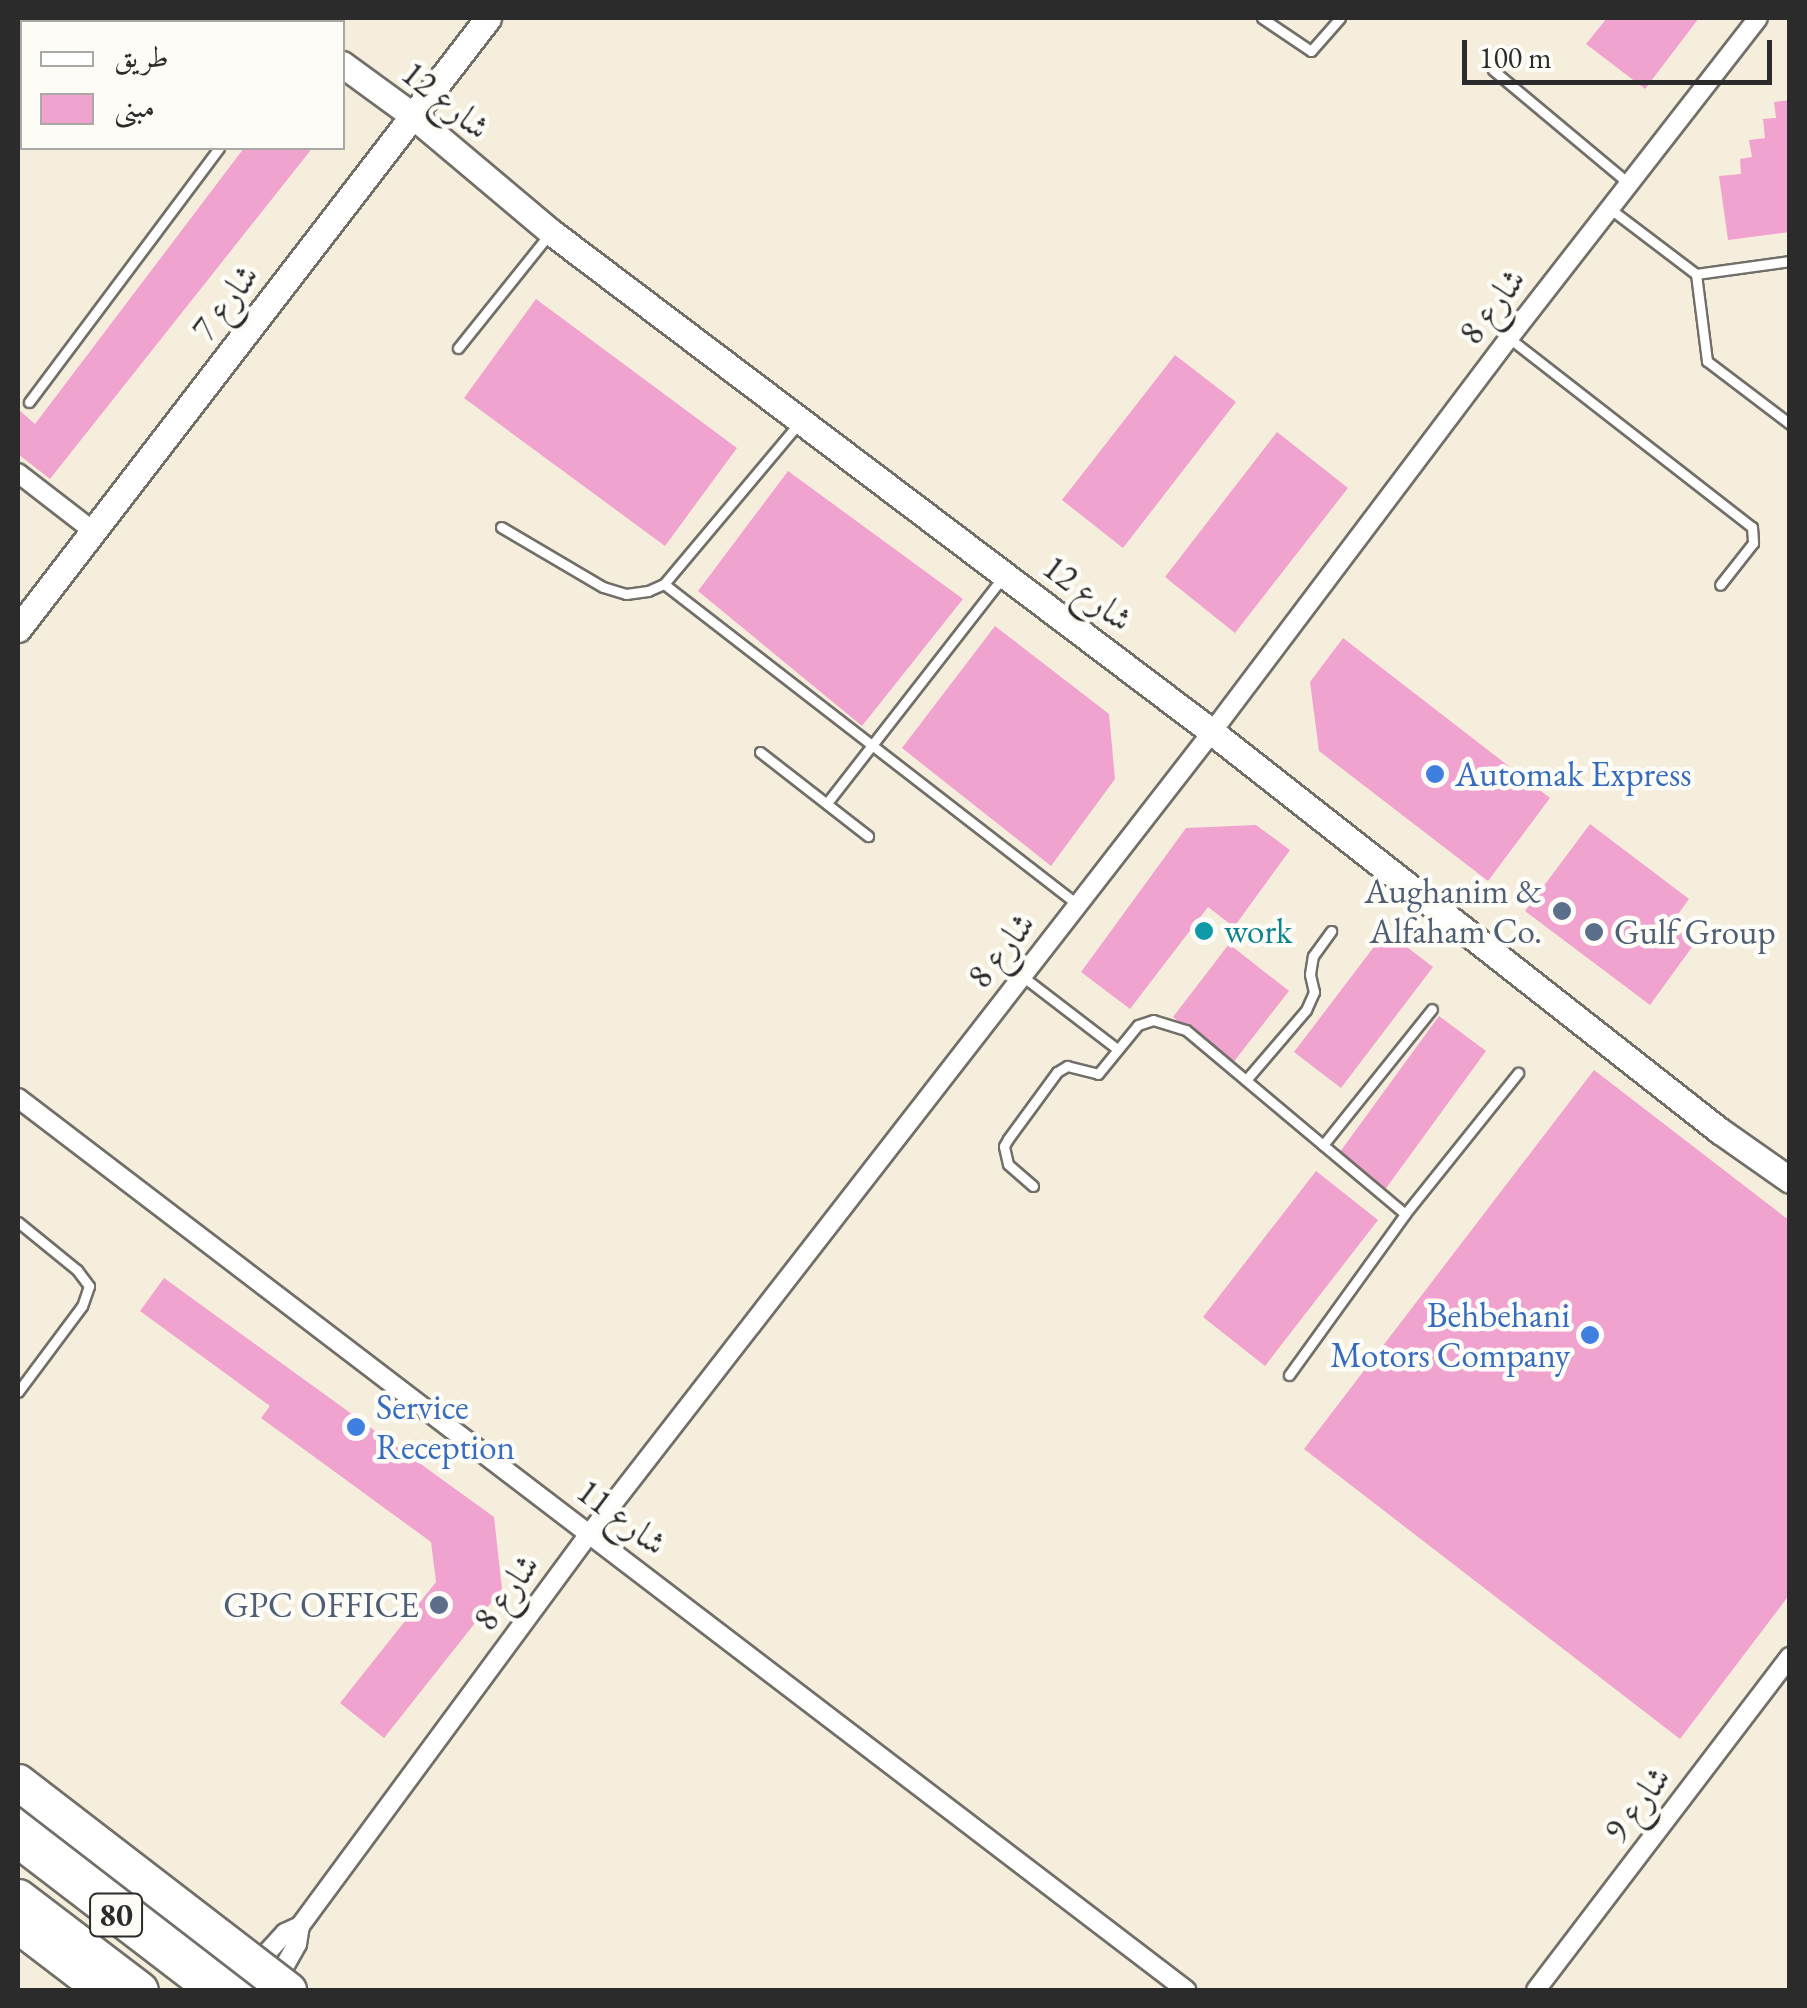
<!DOCTYPE html>
<html>
<head>
<meta charset="utf-8">
<style>
  body { margin:0 }
  #map { position:relative; width:1807px; height:2008px; overflow:hidden; background:#f6eedc; font-family:"EB Garamond",Amiri,serif }
  div>[style] { position:absolute }
  .building>* { inset:0; background:#f1a3d0 }
  .roads { filter:drop-shadow(2px 0 #726f69) drop-shadow(-2px 0 #726f69) drop-shadow(0 2px #726f69) drop-shadow(0 -2px #726f69) }
  .lane>* { height:9px; margin:-4.5px; padding:0 4.5px; transform-origin:4.5px; border-radius:4.5px; background:#fff }
  .street>* { height:18px; margin:-9px; padding:0 9px; transform-origin:9px; border-radius:9px; background:#fff }
  .secondary>* { height:25px; margin:-12.5px; padding:0 12.5px; transform-origin:12.5px; border-radius:12.5px; background:#fff }
  .primary>* { height:30px; margin:-15px; padding:0 15px; transform-origin:15px; border-radius:15px; background:#fff }
  .highway>* { height:35px; margin:-17.5px; padding:0 17.5px; transform-origin:17.5px; border-radius:17.5px; background:#fff }
  .bridges { filter:drop-shadow(2px 0 #726f69) drop-shadow(-2px 0 #726f69) drop-shadow(0 2px #726f69) drop-shadow(0 -2px #726f69) }
  .highway-bridge>* { height:35px; margin:-17.5px; padding:0 17.5px; transform-origin:17.5px; border-radius:17.5px; background:#fff }
  .dots>* { width:28px; height:28px; translate:-50% -50%; box-sizing:border-box; border:5px solid #fdfcf7; border-radius:50% }
  span { translate:-50% -50%; white-space:nowrap; text-align:center; line-height:1.15; -webkit-text-stroke:9px #fdfcf7; paint-order:stroke }
  .shield-label span { padding:2px 8px; background:#fdfcf7; border:2px solid; border-radius:8px; -webkit-text-stroke-width:0 }
  .shield-label { font-size:32px; color:#2b2b2b; font-weight:700 }
  .street-label { font-size:35px; color:#2b2b2b }
  .shop-label { font-size:35px; color:#366cbe }
  .left { translate:0 -50%; text-align:left }
  .right { translate:-100% -50%; text-align:right }
  .service-label { font-size:35px; color:#4e5e75 }
  .culture-label { font-size:35px; color:#0d838f }
  .frame { position:absolute; inset:0; border:20px solid #2b2b2b; pointer-events:none }
  .legend { position:absolute; left:20px; top:20px; width:325px; height:130px; box-sizing:border-box; background:#fdfcf7; border:2px solid #a9a8a5; margin:0; padding:12px 18px; list-style:none; font-size:30px; color:#2b2b2b }
  .legend li { display:flex; align-items:center; gap:20px; height:50px }
  .legend b { width:50px; border:2px solid #a9a8a5 }
  .scale { position:absolute; left:1462px; top:40px; width:310px; height:45px; box-sizing:border-box; border:5px solid #2b2b2b; border-top:0; padding-left:12px; font-size:30px; line-height:35px; white-space:nowrap; color:#2b2b2b; -webkit-text-stroke:8px #fdfcf7; paint-order:stroke }
</style>
</head>
<body>
<div id="map">
  <div class="building">
    <i style="clip-path:polygon(59px 18px,212px 18px,219px 22px,65px 22px)"></i>
    <i style="clip-path:polygon(1607px 18px,1699px 18px,1645px 89px,1586px 44px)"></i>
    <i style="clip-path:polygon(1790px 100px,1790px 232px,1728px 240px,1719px 176px,1741px 174px,1740px 159px,1752px 157px,1749px 140px,1765px 138px,1763px 119px,1776px 118px,1774px 102px)"></i>
    <i style="clip-path:polygon(244px 148px,309px 148px,310px 151px,50px 479px,18px 454px,18px 409px,35px 424px)"></i>
    <i style="clip-path:polygon(536px 299px,737px 448px,665px 546px,464px 398px)"></i>
    <i style="clip-path:polygon(1175px 355px,1236px 402px,1123px 548px,1062px 500px)"></i>
    <i style="clip-path:polygon(1277px 432px,1348px 488px,1235px 633px,1165px 577px)"></i>
    <i style="clip-path:polygon(788px 471px,963px 599px,862px 726px,698px 591px)"></i>
    <i style="clip-path:polygon(995px 626px,1109px 714px,1115px 779px,1051px 866px,902px 748px)"></i>
    <i style="clip-path:polygon(1343px 638px,1550px 798px,1488px 881px,1319px 751px,1310px 682px)"></i>
    <i style="clip-path:polygon(1590px 824px,1689px 899px,1671px 924px,1695px 943px,1650px 1005px,1525px 911px)"></i>
    <i style="clip-path:polygon(1256px 825px,1290px 850px,1234px 927px,1208px 907px,1130px 1009px,1081px 972px,1186px 828px)"></i>
    <i style="clip-path:polygon(1386px 931px,1433px 967px,1341px 1088px,1294px 1052px)"></i>
    <i style="clip-path:polygon(1229px 944px,1289px 991px,1232px 1064px,1173px 1017px)"></i>
    <i style="clip-path:polygon(1439px 1016px,1486px 1051px,1384px 1191px,1337px 1156px)"></i>
    <i style="clip-path:polygon(1594px 1070px,1790px 1221px,1790px 1594px,1680px 1739px,1304px 1449px)"></i>
    <i style="clip-path:polygon(1316px 1171px,1378px 1220px,1265px 1366px,1203px 1317px)"></i>
    <i style="clip-path:polygon(164px 1278px,494px 1517px,502px 1589px,384px 1738px,340px 1703px,436px 1582px,431px 1542px,261px 1418px,270px 1406px,140px 1311px)"></i>
  </div>
  <div class="roads">
    <div class="lane">
      <i style="left:1262px;top:18px;width:59px;rotate:34deg"></i>
      <i style="left:1311px;top:51px;width:44px;rotate:-48.7deg"></i>
      <i style="left:1493px;top:70px;width:176px;rotate:39.9deg"></i>
      <i style="left:1609px;top:208px;width:109px;rotate:37.2deg"></i>
      <i style="left:1696px;top:274px;width:88px;rotate:82.8deg"></i>
      <i style="left:1707px;top:361px;width:104px;rotate:37.2deg"></i>
      <i style="left:1696px;top:274px;width:95px;rotate:-7.9deg"></i>
      <i style="left:1509px;top:338px;width:308px;rotate:37.9deg"></i>
      <i style="left:1752px;top:527px;width:16px;rotate:86deg"></i>
      <i style="left:1753px;top:543px;width:53px;rotate:128.2deg"></i>
      <i style="left:458px;top:348px;width:147px;rotate:-51.3deg"></i>
      <i style="left:29px;top:402px;width:317px;rotate:-53.2deg"></i>
      <i style="left:501px;top:527px;width:118px;rotate:30.5deg"></i>
      <i style="left:603px;top:587px;width:24px;rotate:17deg"></i>
      <i style="left:626px;top:594px;width:22px;rotate:-8deg"></i>
      <i style="left:648px;top:591px;width:17px;rotate:-24deg"></i>
      <i style="left:664px;top:584px;width:210px;rotate:-50deg"></i>
      <i style="left:664px;top:584px;width:522px;rotate:37.77deg"></i>
      <i style="left:760px;top:752px;width:137px;rotate:37.9deg"></i>
      <i style="left:827px;top:803px;width:288px;rotate:-52.1deg"></i>
      <i style="left:1022px;top:976px;width:120px;rotate:37.5deg"></i>
      <i style="left:1246px;top:1080px;width:92px;rotate:-49.4deg"></i>
      <i style="left:1306px;top:1010px;width:20px;rotate:-66deg"></i>
      <i style="left:1314px;top:992px;width:18px;rotate:-103deg"></i>
      <i style="left:1310px;top:974px;width:18px;rotate:-81deg"></i>
      <i style="left:1313px;top:956px;width:31px;rotate:-54deg"></i>
      <i style="left:1323px;top:1145px;width:174px;rotate:-51.3deg"></i>
      <i style="left:1033px;top:1186px;width:33px;rotate:-139deg"></i>
      <i style="left:1008px;top:1164px;width:18px;rotate:-103deg"></i>
      <i style="left:1004px;top:1146px;width:8px;rotate:-60deg"></i>
      <i style="left:1008px;top:1139px;width:83px;rotate:-53.8deg"></i>
      <i style="left:1057px;top:1072px;width:12px;rotate:-31deg"></i>
      <i style="left:1067px;top:1066px;width:32px;rotate:14deg"></i>
      <i style="left:1098px;top:1074px;width:63px;rotate:-50.8deg"></i>
      <i style="left:1138px;top:1025px;width:16px;rotate:-18deg"></i>
      <i style="left:1153px;top:1020px;width:34px;rotate:17deg"></i>
      <i style="left:1186px;top:1030px;width:286px;rotate:40deg"></i>
      <i style="left:18px;top:1222px;width:76px;rotate:39.1deg"></i>
      <i style="left:77px;top:1270px;width:20px;rotate:53deg"></i>
      <i style="left:89px;top:1286px;width:21px;rotate:109deg"></i>
      <i style="left:82px;top:1306px;width:107px;rotate:126.7deg"></i>
      <i style="left:1289px;top:1375px;width:198px;rotate:-54.2deg"></i>
      <i style="left:1405px;top:1214px;width:181px;rotate:-51.3deg"></i>
    </div>
    <div class="street">
      <i style="left:18px;top:473px;width:95px;rotate:37.7deg"></i>
      <i style="left:18px;top:1098px;width:1470px;rotate:37.37deg"></i>
      <i style="left:253px;top:1968px;width:47px;rotate:-47.6deg"></i>
      <i style="left:285px;top:1933px;width:17px;rotate:-25deg"></i>
      <i style="left:275px;top:1983px;width:45px;rotate:-60.6deg"></i>
      <i style="left:297px;top:1944px;width:18px;rotate:-81deg"></i>
      <i style="left:300px;top:1926px;width:488px;rotate:-53.6deg"></i>
      <i style="left:590px;top:1533px;width:1014px;rotate:-52.17deg"></i>
      <i style="left:1212px;top:732px;width:493px;rotate:-53deg"></i>
      <i style="left:1509px;top:338px;width:405px;rotate:-52.1deg"></i>
      <i style="left:1536px;top:1990px;width:419px;rotate:-52.7deg"></i>
    </div>
    <div class="secondary">
      <i style="left:280px;top:18px;width:8px;rotate:30deg"></i>
      <i style="left:342px;top:64px;width:87px;rotate:36.1deg"></i>
      <i style="left:412px;top:115px;width:182px;rotate:40.1deg"></i>
      <i style="left:551px;top:232px;width:829px;rotate:37.1deg"></i>
      <i style="left:1212px;top:732px;width:646px;rotate:38.15deg"></i>
      <i style="left:1720px;top:1131px;width:85px;rotate:35deg"></i>
      <i style="left:18px;top:629px;width:771px;rotate:-52.43deg"></i>
    </div>
    <div class="primary">
      <i style="left:18px;top:1811px;width:295px;rotate:37.4deg"></i>
      <i style="left:18px;top:1928px;width:102px;rotate:37.4deg"></i>
    </div>
    <div class="highway">
      <i style="left:18px;top:1839px;width:248px;rotate:37.5deg"></i>
      <i style="left:18px;top:1897px;width:153px;rotate:37.3deg"></i>
    </div>
  </div>
  <div class="bridges">
    <div class="highway-bridge">
      <i style="left:18px;top:1782px;width:341px;rotate:37.6deg"></i>
    </div>
  </div>
  <div class="dots">
    <i style="left:1435px;top:774px;background:#3f7fe0"></i>
    <i style="left:1562px;top:911px;background:#5c6f8a"></i>
    <i style="left:1204px;top:931px;background:#0f9aa8"></i>
    <i style="left:1594px;top:932px;background:#5c6f8a"></i>
    <i style="left:1590px;top:1335px;background:#3f7fe0"></i>
    <i style="left:356px;top:1427px;background:#3f7fe0"></i>
    <i style="left:439px;top:1605px;background:#5c6f8a"></i>
  </div>
  <div class="shield-label">
    <span style="left:116px;top:1915px">80</span>
  </div>
  <div class="street-label">
    <span style="left:446px;top:100px;rotate:39deg">شارع 12</span>
    <span style="left:225px;top:302px;rotate:-53deg">شارع 7</span>
    <span style="left:1492px;top:306px;rotate:-53deg">شارع 8</span>
    <span style="left:1088px;top:593px;rotate:37deg">شارع 12</span>
    <span style="left:1001px;top:950px;rotate:-52deg">شارع 8</span>
    <span style="left:622px;top:1517px;rotate:37deg">شارع 11</span>
    <span style="left:506px;top:1592px;rotate:-54deg">شارع 8</span>
    <span style="left:1637px;top:1804px;rotate:-53deg">شارع 9</span>
  </div>
  <div class="shop-label">
    <span class="left" style="left:1455px;top:774px">Automak Express</span>
    <span class="right" style="left:1570px;top:1335px">Behbehani<br>Motors Company</span>
    <span class="left" style="left:376px;top:1427px">Service<br>Reception</span>
  </div>
  <div class="service-label">
    <span class="right" style="left:1542px;top:911px">Aughanim &amp;<br>Alfaham Co.</span>
    <span class="left" style="left:1614px;top:932px">Gulf Group</span>
    <span class="right" style="left:419px;top:1605px">GPC OFFICE</span>
  </div>
  <div class="culture-label">
    <span class="left" style="left:1224px;top:931px">work</span>
  </div>
  <div class="frame"></div>
  <ul class="legend">
  <li><b style="height:12px;background:#fff"></b>طريق</li>
  <li><b style="height:28px;background:#f1a3d0"></b>مبنى</li>
  </ul>
  <div class="scale">100 m</div>
</div>
</body>
</html>
